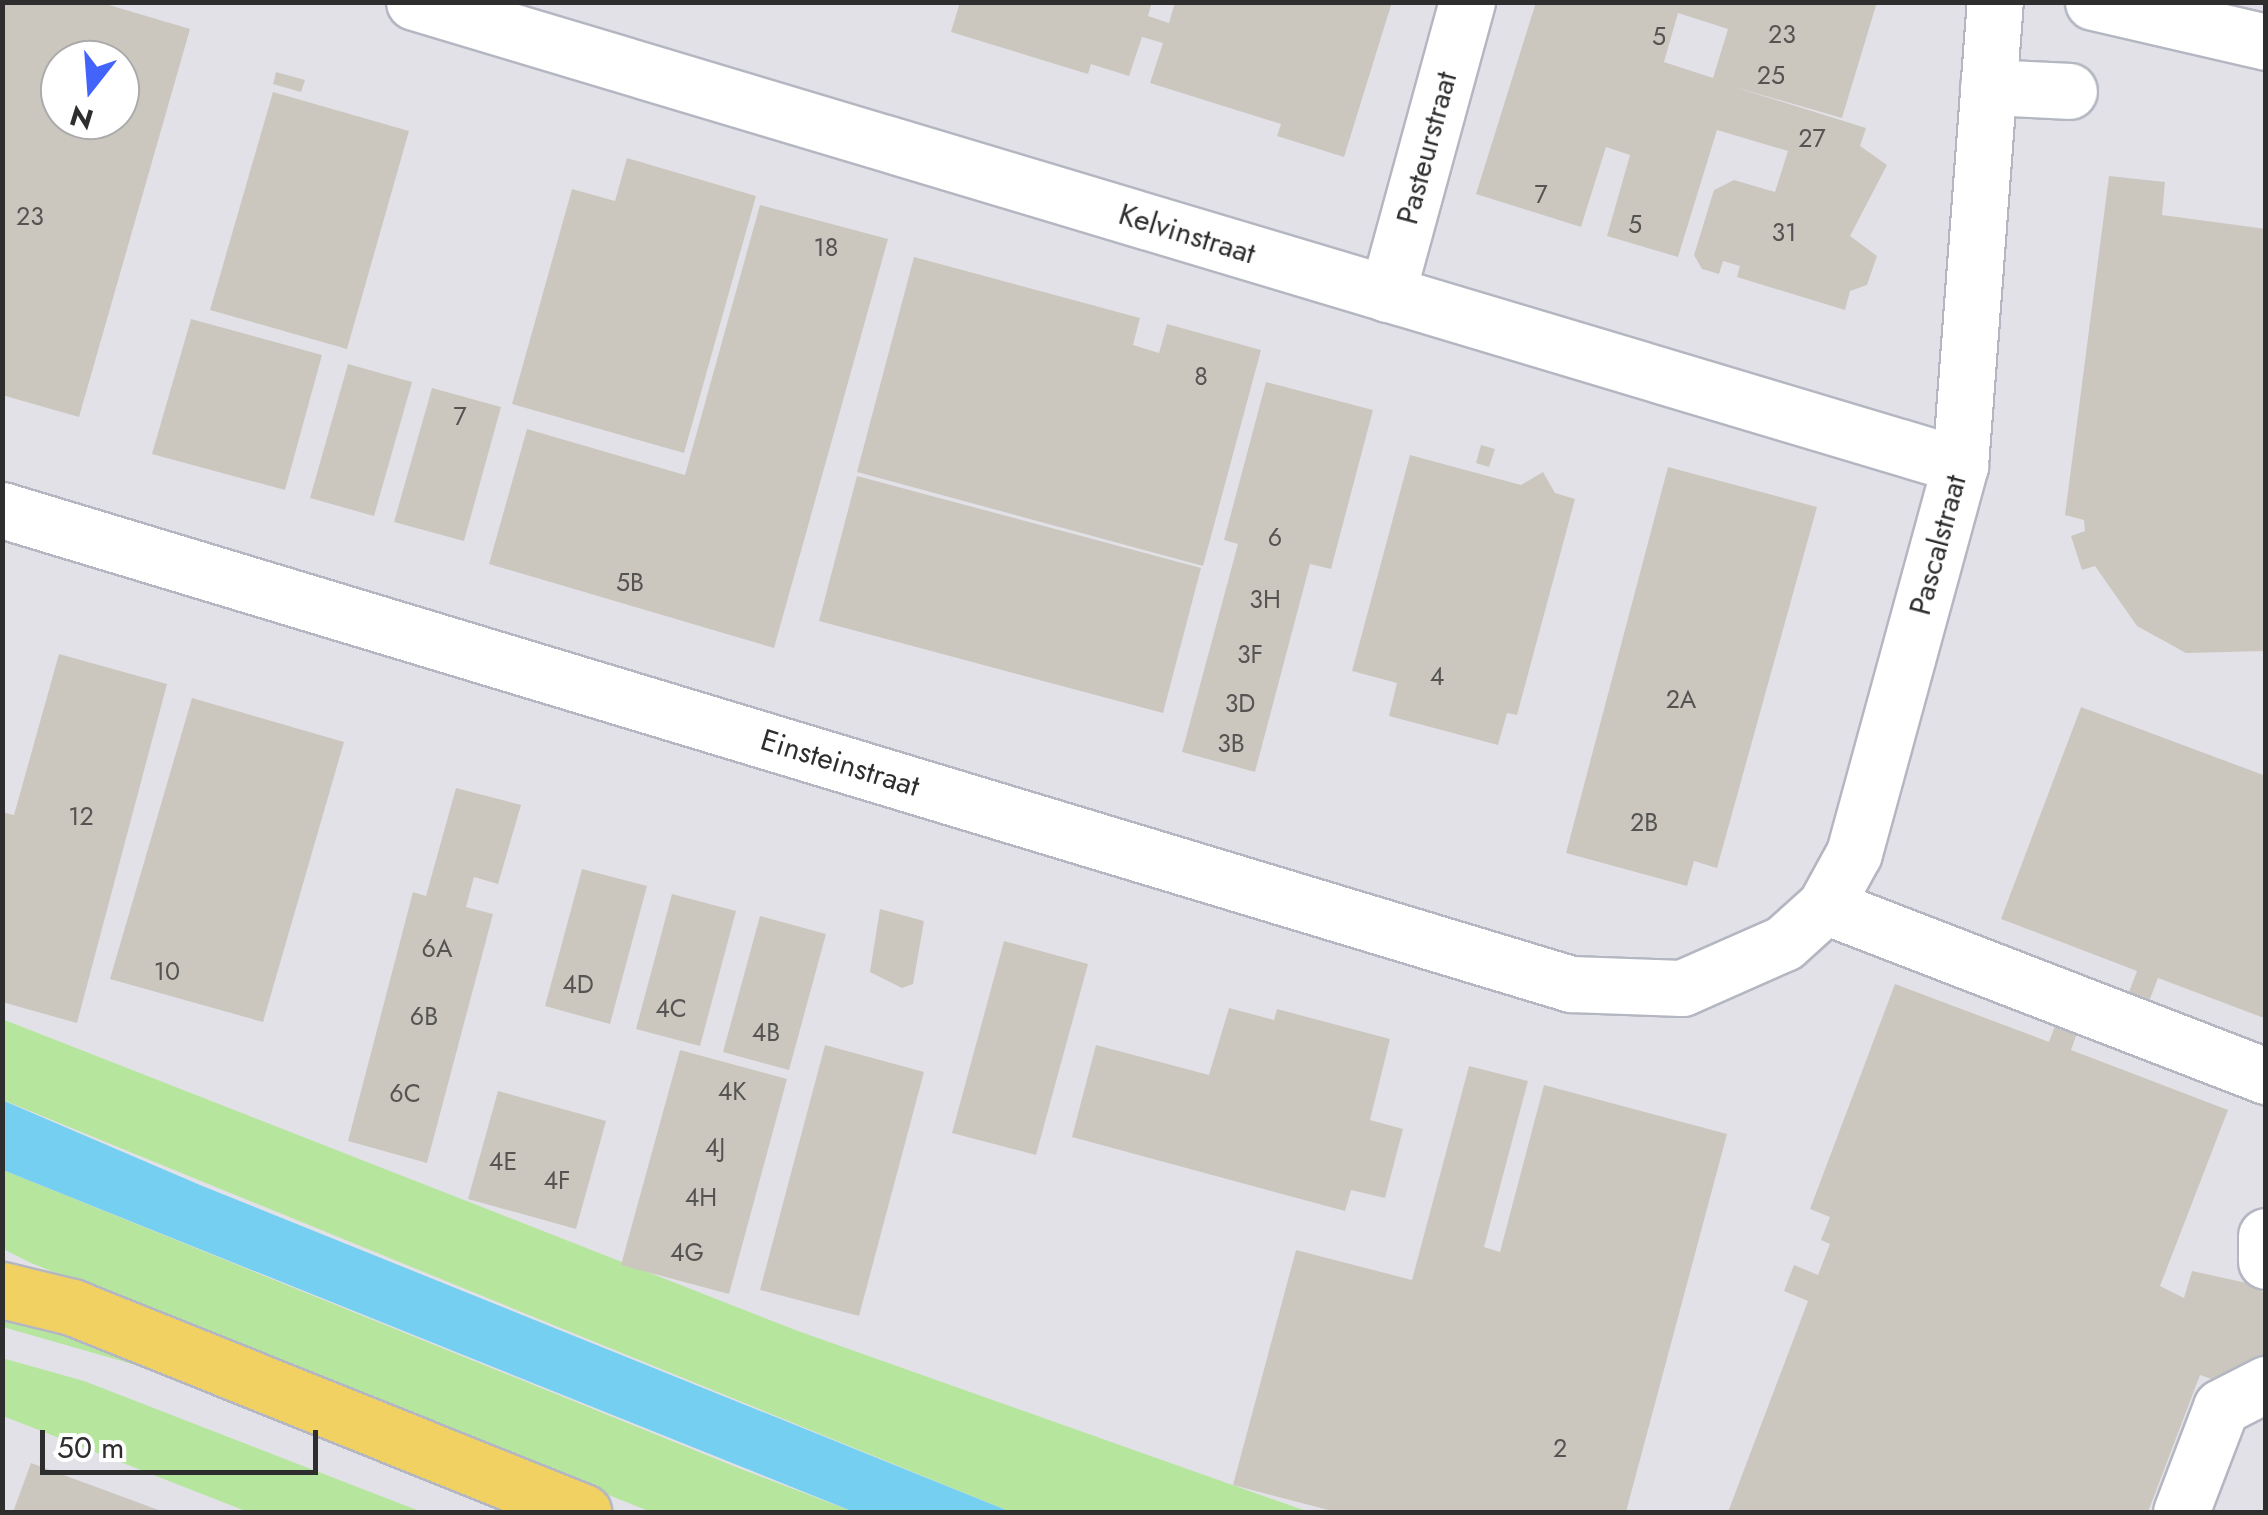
<!DOCTYPE html>
<html>
<head>
<meta charset="utf-8">
<style>
  body { margin:0 }
  #map { position:relative; width:2268px; height:1515px; overflow:hidden; background:#efe9e1; font-family:Jost,sans-serif }
  div>[style] { position:absolute }
  .industrial>* { inset:0; background:#e3e1e8 }
  .green>* { inset:0; background:#b6e59e }
  .water>* { inset:0; background:#75cff0 }
  .building>* { inset:0; background:#cbc7bf }
  .roads { filter:drop-shadow(2px 0 #b4b7c1) drop-shadow(-2px 0 #b4b7c1) drop-shadow(0 2px #b4b7c1) drop-shadow(0 -2px #b4b7c1) }
  .minor>* { height:55px; margin:-27.5px; padding:0 27.5px; transform-origin:27.5px; border-radius:27.5px; background:#fff }
  .major>* { height:55px; margin:-27.5px; padding:0 27.5px; transform-origin:27.5px; border-radius:27.5px; background:#f2d163 }
  span { translate:-50% -50%; white-space:nowrap; text-align:center; line-height:1.15; -webkit-text-stroke:9px #fff; paint-order:stroke }
  .number-label { font-size:25px; color:#555452 }
  .number-label span { -webkit-text-stroke-width:0 }
  .street-label { font-size:30px; color:#2e2e2e }
  .frame { position:absolute; inset:0; border:5px solid #2e2e2e; pointer-events:none }
  .north { position:absolute; left:40px; top:40px; width:100px; height:100px; box-sizing:border-box; background:#fff; border:2px solid #ababab; border-radius:50%; rotate:197deg; font-size:28px; font-weight:700; line-height:40px; text-align:center; color:#2e2e2e }
  .north::after { content:''; display:block; margin:auto; width:35px; height:45px; background:#4264fb; clip-path:polygon(50% 0,100% 100%,50% 72%,0 100%) }
  .scale { position:absolute; left:40px; top:1430px; width:278px; height:45px; box-sizing:border-box; border:5px solid #2e2e2e; border-top:0; padding-left:12px; font-size:30px; line-height:35px; white-space:nowrap; color:#2e2e2e; -webkit-text-stroke:8px #fff; paint-order:stroke }
</style>
</head>
<body>
<div id="map">
  <div class="industrial">
    <i style="clip-path:polygon(evenodd,3px 3px,2265px 3px,2265px 1512px,3px 1512px,3px 3px,60px 60px,120px 60px,120px 120px,60px 120px,60px 60px)"></i>
  </div>
  <div class="green">
    <i style="clip-path:polygon(2px 1019px,798px 1331px,1309px 1512px,1011px 1512px,3px 1100px)"></i>
    <i style="clip-path:polygon(3px 1170px,741px 1469px,854px 1512px,651px 1512px,31px 1263px,3px 1249px)"></i>
    <i style="clip-path:polygon(3px 1309px,515px 1512px,146px 1368px,3px 1327px)"></i>
    <i style="clip-path:polygon(2px 1358px,84px 1381px,422px 1512px,248px 1512px,3px 1416px)"></i>
  </div>
  <div class="water">
    <i style="clip-path:polygon(2px 1100px,200px 1185px,1011px 1512px,854px 1512px,3px 1170px)"></i>
  </div>
  <div class="building">
    <i style="clip-path:polygon(evenodd,2px 2px,99px 2px,190px 29px,79px 417px,2px 395px,2px 2px,60px 60px,120px 60px,120px 120px,60px 120px,60px 60px)"></i>
    <i style="clip-path:polygon(960px 2px,1152px 2px,1148px 16px,1169px 23px,1175px 2px,1392px 2px,1344px 157px,1277px 136px,1281px 124px,1150px 83px,1163px 43px,1142px 37px,1129px 76px,1091px 64px,1088px 74px,951px 32px)"></i>
    <i style="clip-path:polygon(evenodd,1536px 2px,1877px 2px,1842px 118px,1731px 86px,1866px 128px,1860px 146px,1887px 165px,1850px 236px,1877px 256px,1867px 285px,1850px 291px,1845px 310px,1737px 277px,1740px 266px,1723px 261px,1719px 274px,1702px 269px,1694px 255px,1714px 190px,1734px 180px,1775px 192px,1788px 151px,1717px 130px,1678px 257px,1607px 236px,1630px 155px,1606px 147px,1581px 227px,1476px 194px,1536px 2px,1678px 13px,1728px 29px,1713px 78px,1664px 62px,1678px 13px)"></i>
    <i style="clip-path:polygon(276px 72px,305px 80px,301px 92px,273px 84px)"></i>
    <i style="clip-path:polygon(273px 92px,409px 131px,347px 349px,210px 310px)"></i>
    <i style="clip-path:polygon(627px 158px,756px 196px,684px 453px,512px 404px,572px 189px,615px 201px)"></i>
    <i style="clip-path:polygon(2109px 176px,2165px 182px,2162px 215px,2266px 229px,2266px 651px,2186px 653px,2137px 626px,2095px 566px,2082px 570px,2071px 536px,2085px 531px,2084px 520px,2065px 515px)"></i>
    <i style="clip-path:polygon(760px 205px,888px 239px,774px 648px,489px 564px,527px 429px,685px 475px)"></i>
    <i style="clip-path:polygon(914px 257px,1140px 318px,1133px 345px,1159px 353px,1167px 324px,1261px 350px,1203px 566px,857px 472px)"></i>
    <i style="clip-path:polygon(191px 319px,322px 355px,285px 490px,152px 454px)"></i>
    <i style="clip-path:polygon(348px 364px,412px 382px,374px 516px,310px 498px)"></i>
    <i style="clip-path:polygon(1266px 382px,1373px 410px,1331px 569px,1310px 564px,1255px 772px,1182px 752px,1238px 544px,1224px 540px)"></i>
    <i style="clip-path:polygon(432px 388px,501px 407px,464px 541px,394px 522px)"></i>
    <i style="clip-path:polygon(1481px 445px,1495px 449px,1489px 467px,1476px 463px)"></i>
    <i style="clip-path:polygon(1410px 455px,1521px 485px,1543px 472px,1555px 493px,1575px 499px,1517px 715px,1507px 713px,1498px 745px,1389px 716px,1397px 683px,1352px 671px)"></i>
    <i style="clip-path:polygon(1668px 467px,1817px 507px,1717px 868px,1694px 861px,1687px 886px,1566px 853px)"></i>
    <i style="clip-path:polygon(857px 476px,1201px 568px,1163px 713px,819px 621px)"></i>
    <i style="clip-path:polygon(59px 654px,167px 684px,77px 1023px,2px 1002px,2px 812px,14px 815px)"></i>
    <i style="clip-path:polygon(192px 698px,344px 742px,263px 1022px,110px 979px)"></i>
    <i style="clip-path:polygon(2081px 707px,2266px 776px,2264px 1018px,2158px 978px,2150px 999px,2129px 992px,2137px 971px,2001px 919px)"></i>
    <i style="clip-path:polygon(456px 788px,521px 805px,498px 884px,474px 877px,466px 907px,493px 914px,427px 1163px,348px 1141px,413px 892px,426px 896px)"></i>
    <i style="clip-path:polygon(582px 869px,647px 886px,610px 1024px,545px 1006px)"></i>
    <i style="clip-path:polygon(672px 894px,736px 911px,700px 1046px,636px 1029px)"></i>
    <i style="clip-path:polygon(880px 909px,924px 921px,913px 984px,902px 988px,870px 972px)"></i>
    <i style="clip-path:polygon(760px 916px,826px 934px,789px 1070px,723px 1052px)"></i>
    <i style="clip-path:polygon(1004px 941px,1088px 964px,1036px 1155px,952px 1133px)"></i>
    <i style="clip-path:polygon(1895px 984px,2049px 1042px,2058px 1018px,2080px 1025px,2071px 1050px,2228px 1110px,2160px 1286px,2184px 1298px,2192px 1271px,2256px 1285px,2266px 1296px,2266px 1357px,2214px 1380px,2200px 1375px,2148px 1512px,1728px 1512px,1808px 1301px,1784px 1291px,1794px 1265px,1818px 1275px,1830px 1244px,1821px 1240px,1830px 1217px,1810px 1209px)"></i>
    <i style="clip-path:polygon(1229px 1008px,1274px 1020px,1277px 1009px,1390px 1039px,1370px 1120px,1403px 1129px,1385px 1198px,1351px 1190px,1345px 1211px,1072px 1137px,1096px 1045px,1209px 1075px)"></i>
    <i style="clip-path:polygon(825px 1045px,924px 1072px,859px 1316px,760px 1290px)"></i>
    <i style="clip-path:polygon(680px 1050px,787px 1079px,729px 1294px,621px 1265px)"></i>
    <i style="clip-path:polygon(1469px 1066px,1528px 1081px,1484px 1247px,1500px 1252px,1544px 1085px,1727px 1134px,1626px 1512px,1336px 1512px,1233px 1485px,1296px 1250px,1412px 1280px)"></i>
    <i style="clip-path:polygon(498px 1091px,606px 1121px,576px 1229px,468px 1199px)"></i>
    <i style="clip-path:polygon(31px 1463px,164px 1512px,13px 1512px)"></i>
  </div>
  <div class="roads">
    <div class="minor">
      <i style="left:414px;top:2px;width:1614px;rotate:16.67deg"></i>
      <i style="left:2093px;top:2px;width:178px;rotate:13deg"></i>
      <i style="left:1988px;top:87px;width:81px;rotate:2.8deg"></i>
      <i style="left:1387px;top:294px;width:303px;rotate:-74.7deg"></i>
      <i style="left:2px;top:510px;width:1639px;rotate:16.81deg"></i>
      <i style="left:1571px;top:984px;width:111px;rotate:2.1deg"></i>
      <i style="left:1682px;top:988px;width:111px;rotate:-23.8deg"></i>
      <i style="left:1784px;top:943px;width:55px;rotate:-42.1deg"></i>
      <i style="left:1825px;top:906px;width:60px;rotate:-61.3deg"></i>
      <i style="left:1854px;top:853px;width:402px;rotate:-74.7deg"></i>
      <i style="left:1960px;top:465px;width:464px;rotate:-85.7deg"></i>
      <i style="left:1825px;top:906px;width:473px;rotate:21.1deg"></i>
      <i style="left:2266px;top:1236px;width:25px;rotate:90deg"></i>
      <i style="left:2181px;top:1512px;width:112px;rotate:-69.1deg"></i>
      <i style="left:2221px;top:1407px;width:51px;rotate:-27.1deg"></i>
    </div>
    <div class="major">
      <i style="left:2px;top:1290px;width:72px;rotate:13.7deg"></i>
      <i style="left:72px;top:1307px;width:551px;rotate:21.86deg"></i>
    </div>
  </div>
  <div class="number-label">
    <span style="left:1782px;top:34px">23</span>
    <span style="left:1659px;top:36px">5</span>
    <span style="left:1771px;top:75px">25</span>
    <span style="left:1812px;top:138px">27</span>
    <span style="left:1541px;top:194px">7</span>
    <span style="left:30px;top:216px">23</span>
    <span style="left:1635px;top:224px">5</span>
    <span style="left:1784px;top:232px">31</span>
    <span style="left:826px;top:247px">18</span>
    <span style="left:1201px;top:376px">8</span>
    <span style="left:460px;top:416px">7</span>
    <span style="left:1275px;top:537px">6</span>
    <span style="left:630px;top:582px">5B</span>
    <span style="left:1265px;top:599px">3H</span>
    <span style="left:1250px;top:654px">3F</span>
    <span style="left:1437px;top:676px">4</span>
    <span style="left:1681px;top:699px">2A</span>
    <span style="left:1240px;top:703px">3D</span>
    <span style="left:1231px;top:743px">3B</span>
    <span style="left:81px;top:816px">12</span>
    <span style="left:1644px;top:822px">2B</span>
    <span style="left:437px;top:948px">6A</span>
    <span style="left:167px;top:971px">10</span>
    <span style="left:578px;top:984px">4D</span>
    <span style="left:671px;top:1008px">4C</span>
    <span style="left:424px;top:1016px">6B</span>
    <span style="left:766px;top:1032px">4B</span>
    <span style="left:732px;top:1091px">4K</span>
    <span style="left:405px;top:1093px">6C</span>
    <span style="left:715px;top:1147px">4J</span>
    <span style="left:503px;top:1161px">4E</span>
    <span style="left:557px;top:1180px">4F</span>
    <span style="left:701px;top:1197px">4H</span>
    <span style="left:687px;top:1252px">4G</span>
    <span style="left:1560px;top:1448px">2</span>
  </div>
  <div class="street-label">
    <span style="left:1427px;top:148px;rotate:-75deg">Pasteurstraat</span>
    <span style="left:1187px;top:234px;rotate:17deg">Kelvinstraat</span>
    <span style="left:1938px;top:545px;rotate:-75deg">Pascalstraat</span>
    <span style="left:840px;top:763px;rotate:17deg">Einsteinstraat</span>
  </div>
  <div class="frame"></div>
  <div class="north">N</div>
  <div class="scale">50 m</div>
</div>
</body>
</html>
